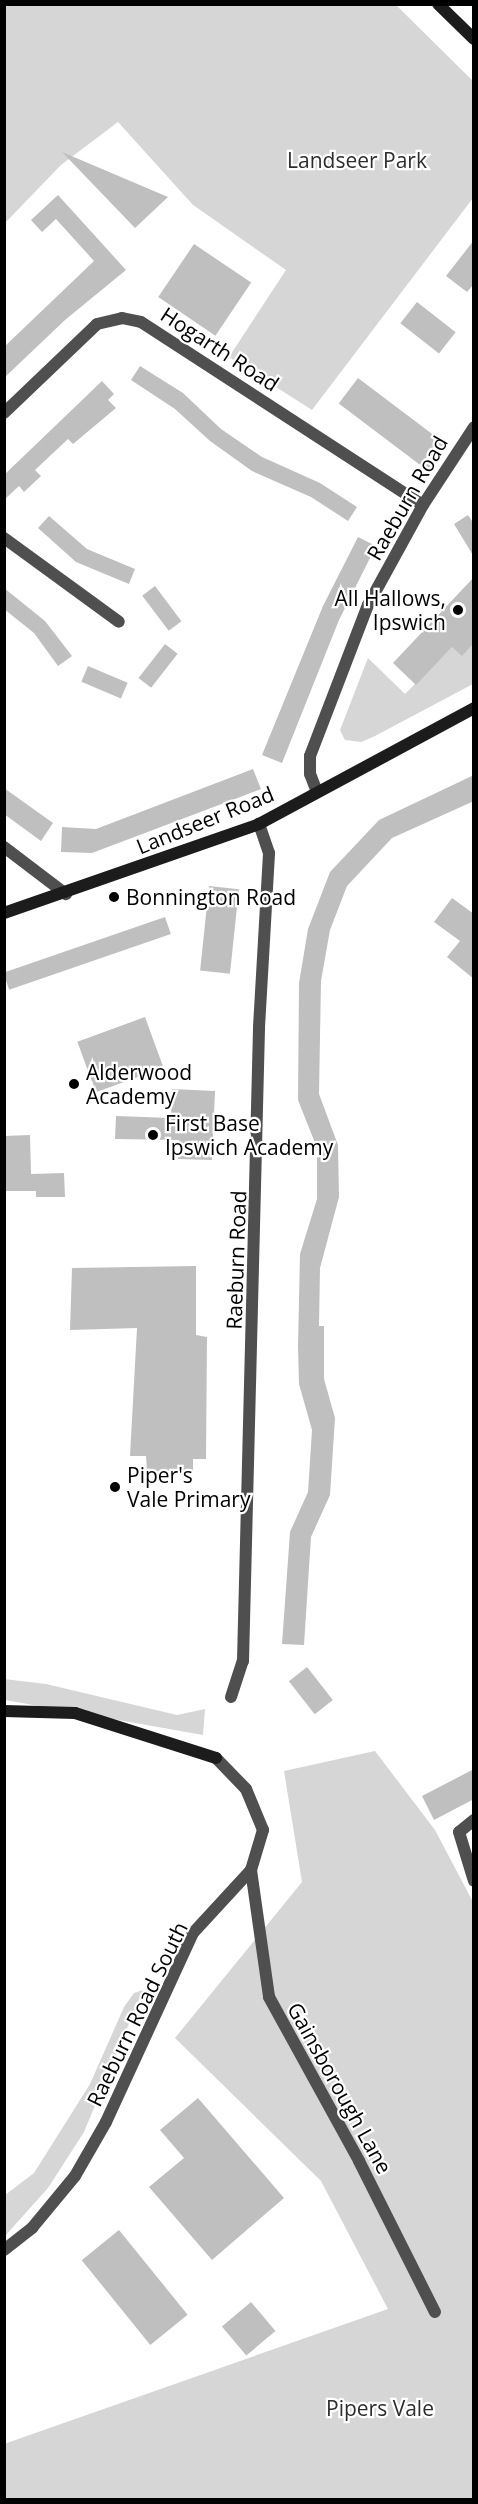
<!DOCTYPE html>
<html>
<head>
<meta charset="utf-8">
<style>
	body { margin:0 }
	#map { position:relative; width:478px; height:2504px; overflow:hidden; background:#fff; font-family:"Open Sans",sans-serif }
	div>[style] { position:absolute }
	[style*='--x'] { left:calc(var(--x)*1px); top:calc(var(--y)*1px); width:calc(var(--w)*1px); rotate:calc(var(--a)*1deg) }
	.green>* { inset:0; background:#d6d6d6 }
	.building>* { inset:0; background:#bfbfbf; transform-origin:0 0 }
	.street>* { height:12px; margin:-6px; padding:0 6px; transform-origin:6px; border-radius:6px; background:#4f4f4f }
	.secondary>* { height:12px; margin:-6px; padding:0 6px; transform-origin:6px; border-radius:6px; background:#1c1c1c }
	.dots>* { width:16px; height:16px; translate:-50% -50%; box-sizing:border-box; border:3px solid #fff; border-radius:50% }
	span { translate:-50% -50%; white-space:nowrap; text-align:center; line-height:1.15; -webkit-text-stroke:4.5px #fff; paint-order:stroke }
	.park-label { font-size:21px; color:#2d2d2d }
	.street-label { font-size:21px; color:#000 }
	.poi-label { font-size:21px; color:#000 }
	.right { translate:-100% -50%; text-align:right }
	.left { translate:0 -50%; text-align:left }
	.frame { position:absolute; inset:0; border:6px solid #000; pointer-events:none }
</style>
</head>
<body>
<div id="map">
	<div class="green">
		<div style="clip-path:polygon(5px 5px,396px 5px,473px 81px,473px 198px,312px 410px,229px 357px,286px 270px,193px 205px,118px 122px,61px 165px,5px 223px)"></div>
		<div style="clip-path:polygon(473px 643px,473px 684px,375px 736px,361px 742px,345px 740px,340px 730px,368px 658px,405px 694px,452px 647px)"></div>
		<div style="clip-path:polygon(4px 1679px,46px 1684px,177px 1715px,205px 1709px,203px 1735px,5px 1700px)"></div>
		<div style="clip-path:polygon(375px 1751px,435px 1830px,473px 1902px,473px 2499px,5px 2499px,4px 2444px,388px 2309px,321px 2181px,175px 2038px,302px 1882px,284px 1771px)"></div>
		<div style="clip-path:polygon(143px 1990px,84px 2132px,48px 2188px,5px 2236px,5px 2195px,34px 2173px,90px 2084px,124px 2007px,134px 1993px)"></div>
	</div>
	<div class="building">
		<div style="clip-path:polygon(62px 152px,168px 197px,135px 228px)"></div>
		<div style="clip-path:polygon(58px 195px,126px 270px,65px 320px,4px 378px,4px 347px,94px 261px,56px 219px,42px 232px,31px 220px)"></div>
		<div style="clip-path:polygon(474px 240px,474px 284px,467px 292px,446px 276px)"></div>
		<div style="left:194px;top:244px;width:69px;height:64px;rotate:34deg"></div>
		<div style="left:417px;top:302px;width:49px;height:27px;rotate:38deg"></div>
		<div style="clip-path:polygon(140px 366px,183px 393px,221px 429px,262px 457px,320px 483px,357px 507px,348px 521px,311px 497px,252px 471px,210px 441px,175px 409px,131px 380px)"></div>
		<div style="left:358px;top:378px;width:112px;height:32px;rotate:37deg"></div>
		<div style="clip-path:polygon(102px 381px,114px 394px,108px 400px,116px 408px,73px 444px,68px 439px,35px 470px,41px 476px,24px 492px,19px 486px,4px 500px,4px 475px)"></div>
		<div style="clip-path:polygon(468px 515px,474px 524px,474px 557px,454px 524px)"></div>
		<div style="clip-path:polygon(49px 516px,87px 549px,135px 569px,129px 584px,76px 562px,38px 528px)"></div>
		<div style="clip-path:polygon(358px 537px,376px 546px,339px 620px,282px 763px,262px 755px,323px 606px)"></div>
		<div style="clip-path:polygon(474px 577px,474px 643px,462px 656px,452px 647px,416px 685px,393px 663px)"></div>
		<div style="left:155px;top:586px;width:44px;height:16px;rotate:53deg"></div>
		<div style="clip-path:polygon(4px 588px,45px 621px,72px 656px,58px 666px,34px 633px,4px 609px)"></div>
		<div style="left:165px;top:644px;width:16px;height:43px;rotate:38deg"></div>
		<div style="left:88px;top:666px;width:43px;height:17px;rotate:23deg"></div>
		<div style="clip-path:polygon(253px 769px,261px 789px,92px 853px,61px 852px,62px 827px,96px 829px)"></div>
		<div style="clip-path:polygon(474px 775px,474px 801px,392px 838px,347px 886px,330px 930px,321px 981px,319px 1094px,338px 1145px,339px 1197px,320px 1268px,319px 1326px,324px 1326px,324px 1379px,335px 1418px,330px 1495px,311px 1537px,304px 1645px,282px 1644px,290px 1532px,308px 1492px,312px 1430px,299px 1384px,298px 1346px,300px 1254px,317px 1199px,317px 1148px,298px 1100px,299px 983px,308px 929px,330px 872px,379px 820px)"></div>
		<div style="clip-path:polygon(4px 788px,53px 823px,41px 841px,4px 814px)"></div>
		<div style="left:209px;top:886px;width:30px;height:85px;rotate:6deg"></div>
		<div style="clip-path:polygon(452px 898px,474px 914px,474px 979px,447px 957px,460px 941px,434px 922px)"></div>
		<div style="left:165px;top:917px;width:18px;height:171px;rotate:71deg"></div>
		<div style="left:145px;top:1017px;width:54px;height:72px;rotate:70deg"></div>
		<div style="clip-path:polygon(172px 1089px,215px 1091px,212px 1160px,178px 1159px,179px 1140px,115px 1139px,116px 1116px,171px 1118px)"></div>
		<div style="clip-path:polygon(30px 1135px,31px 1174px,64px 1173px,65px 1197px,36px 1197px,36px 1191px,6px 1191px,4px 1136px)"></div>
		<div style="clip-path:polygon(196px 1266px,196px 1335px,207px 1337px,206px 1459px,193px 1459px,193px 1472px,147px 1471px,146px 1456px,130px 1456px,137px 1328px,70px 1330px,72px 1268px)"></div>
		<div style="left:307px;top:1667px;width:42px;height:23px;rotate:52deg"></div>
		<div style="clip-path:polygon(474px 1769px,474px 1799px,434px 1820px,422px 1796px)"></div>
		<div style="clip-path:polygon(198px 2098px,284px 2198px,212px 2260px,149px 2187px,184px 2158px,160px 2130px)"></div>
		<div style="left:119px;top:2230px;width:109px;height:48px;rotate:51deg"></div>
		<div style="left:251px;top:2302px;width:38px;height:38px;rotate:50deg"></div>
	</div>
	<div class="street">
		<div style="--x:4;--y:413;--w:129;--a:-43.7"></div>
		<div style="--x:97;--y:324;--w:26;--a:-13"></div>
		<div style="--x:122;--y:318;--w:19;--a:12"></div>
		<div style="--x:141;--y:322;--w:336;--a:33"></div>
		<div style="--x:4;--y:538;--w:142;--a:36.1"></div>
		<div style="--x:317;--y:792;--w:19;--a:-111"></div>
		<div style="--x:310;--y:774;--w:18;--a:-90"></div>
		<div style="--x:310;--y:756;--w:162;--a:-69"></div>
		<div style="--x:368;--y:605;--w:114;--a:-61.2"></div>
		<div style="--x:423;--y:505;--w:93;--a:-56.8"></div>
		<div style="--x:4;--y:847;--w:78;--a:37.2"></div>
		<div style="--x:231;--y:1697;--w:38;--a:-72"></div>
		<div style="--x:243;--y:1661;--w:634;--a:-88.55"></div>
		<div style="--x:259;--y:1027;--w:174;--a:-86.7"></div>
		<div style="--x:269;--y:853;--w:31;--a:-109"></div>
		<div style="--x:474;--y:1820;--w:19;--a:141"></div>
		<div style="--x:459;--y:1832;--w:51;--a:73"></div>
		<div style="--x:251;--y:1870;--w:128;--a:81.9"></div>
		<div style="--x:269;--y:1997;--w:187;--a:61.2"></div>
		<div style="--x:359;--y:2161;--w:169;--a:63.3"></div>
		<div style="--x:4;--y:2250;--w:36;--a:-38"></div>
		<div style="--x:32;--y:2228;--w:67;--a:-50.4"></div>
		<div style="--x:75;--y:2176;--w:62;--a:-60.1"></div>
		<div style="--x:106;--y:2122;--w:208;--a:-65.3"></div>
		<div style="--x:193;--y:1933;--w:86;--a:-47.4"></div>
		<div style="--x:251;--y:1870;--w:42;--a:-73.3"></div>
		<div style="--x:263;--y:1830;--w:44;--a:-112.5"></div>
		<div style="--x:246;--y:1789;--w:43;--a:-134.1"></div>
	</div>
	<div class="secondary">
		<div style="--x:438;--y:4;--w:50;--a:44.2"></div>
		<div style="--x:4;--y:913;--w:270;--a:-19.2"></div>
		<div style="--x:259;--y:824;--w:244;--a:-28.3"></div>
		<div style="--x:4;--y:1711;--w:71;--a:1.6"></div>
		<div style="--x:75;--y:1713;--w:148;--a:17.7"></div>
	</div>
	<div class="dots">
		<div style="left:458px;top:610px;background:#000"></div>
		<div style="left:114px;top:897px;background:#000"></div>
		<div style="left:74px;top:1084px;background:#000"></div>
		<div style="left:153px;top:1135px;background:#000"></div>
		<div style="left:115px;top:1487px;background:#000"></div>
	</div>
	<div class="park-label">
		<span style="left:357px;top:160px">Landseer Park</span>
		<span style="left:380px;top:2408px">Pipers Vale</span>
	</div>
	<div class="street-label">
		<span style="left:220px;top:349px;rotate:33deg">Hogarth Road</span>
		<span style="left:407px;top:498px;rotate:-60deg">Raeburn Road</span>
		<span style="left:205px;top:820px;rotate:-22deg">Landseer Road</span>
		<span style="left:236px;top:1260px;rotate:-88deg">Raeburn Road</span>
		<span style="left:137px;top:2014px;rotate:-64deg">Raeburn Road South</span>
		<span style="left:340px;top:2088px;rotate:61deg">Gainsborough Lane</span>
	</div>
	<div class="poi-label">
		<span class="right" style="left:446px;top:610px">All Hallows,<br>Ipswich</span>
		<span class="left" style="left:126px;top:897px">Bonnington Road</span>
		<span class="left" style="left:86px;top:1084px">Alderwood<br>Academy</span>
		<span class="left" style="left:165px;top:1135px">First Base<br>Ipswich Academy</span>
		<span class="left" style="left:127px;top:1487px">Piper's<br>Vale Primary</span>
	</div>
	<div class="frame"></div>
</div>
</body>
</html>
